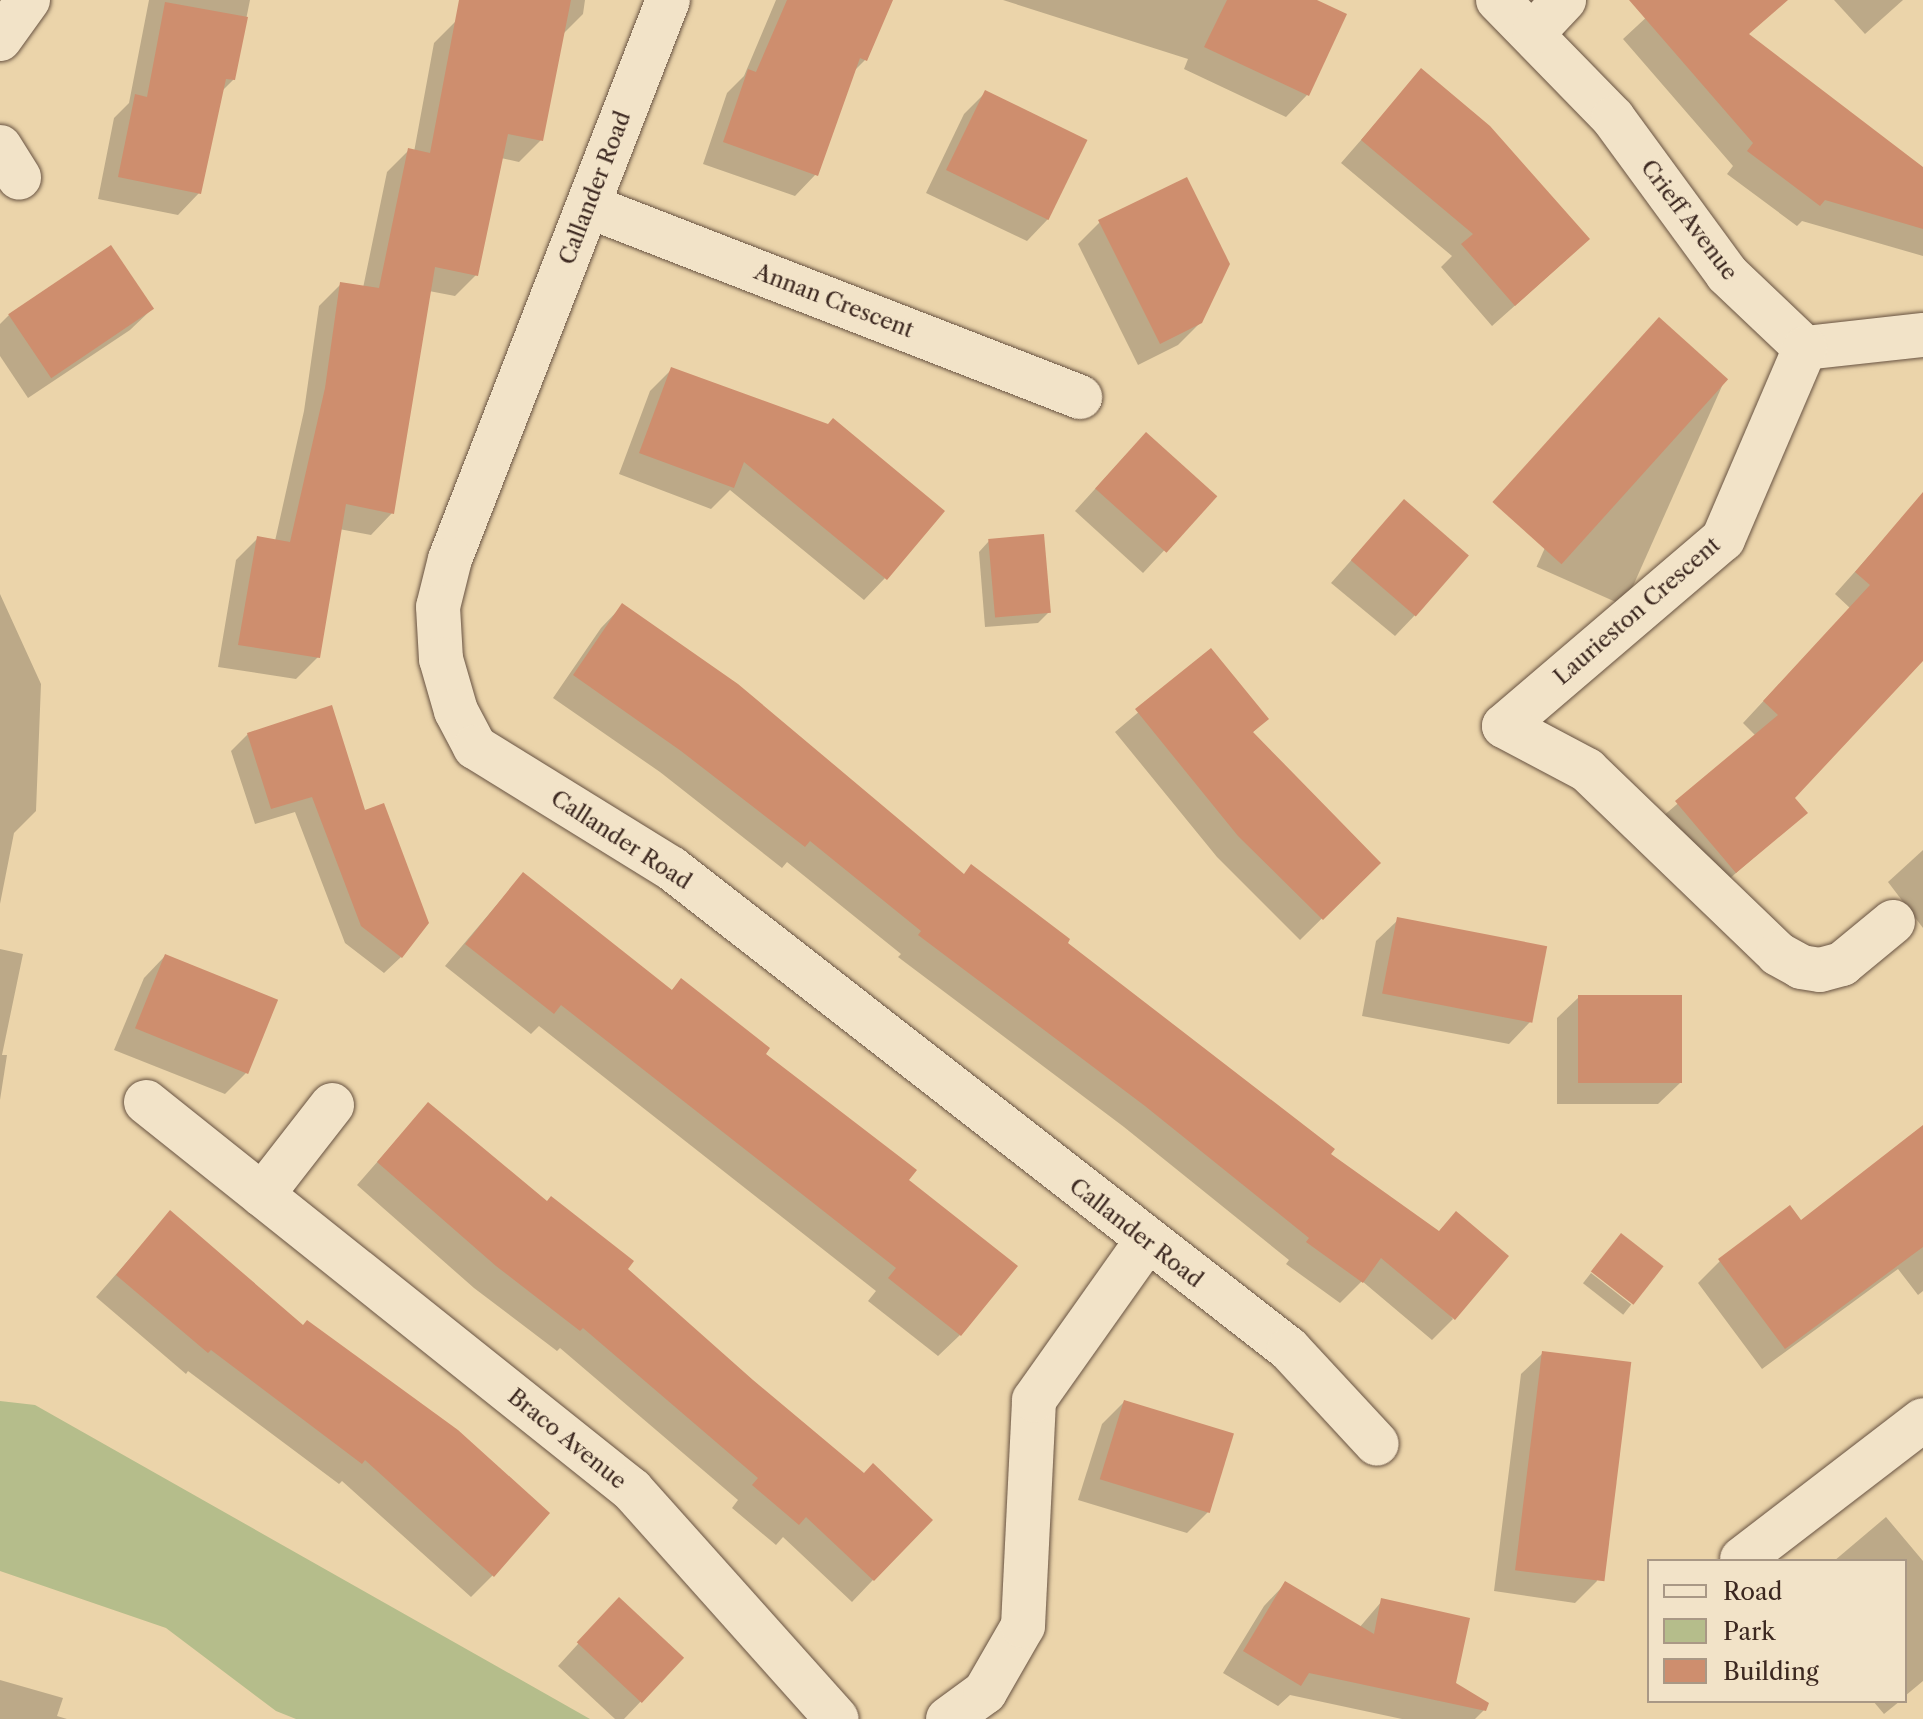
<!DOCTYPE html>
<html>
<head>
<meta charset="utf-8">
<style>
	body { margin:0 }
	#map { position:relative; width:1923px; height:1719px; overflow:hidden; background:#ebd4aa; font-family:"Libre Caslon Text",serif }
	div>[style] { position:absolute }
	[style*='--x'] { left:calc(var(--x)*1px); top:calc(var(--y)*1px); width:calc(var(--w)*1px); rotate:calc(var(--a)*1deg) }
	.green>* { inset:0; background:#b5bd8b }
	.shadow>* { inset:0; background:#0003; transform-origin:0 0 }
	.building>* { inset:0; background:#ce8e6e; transform-origin:0 0 }
	.roads { filter:drop-shadow(0 0 2px #685342) drop-shadow(0 0 2px #685342) }
	.minor>* { height:44px; margin:-22px; padding:0 22px; transform-origin:22px; border-radius:22px; background:#f2e3c8 }
	span { translate:-50% -50%; white-space:nowrap; text-align:center; line-height:1.15; -webkit-text-stroke:6px #f2e3c8; paint-order:stroke }
	.street-label { font-size:22px; color:#3c2820 }
	.legend { position:absolute; left:1647px; top:1559px; width:260px; height:144px; box-sizing:border-box; background:#f2e3c8; border:2px solid #a99885; margin:0; padding:10px 14px; list-style:none; font-size:24px; color:#3c2820 }
	.legend li { display:flex; align-items:center; gap:16px; height:40px }
	.legend b { width:40px; border:2px solid #a99885 }
</style>
</head>
<body>
<div id="map">
	<div class="green">
		<div style="clip-path:polygon(0 1401px,35px 1405px,590px 1719px,296px 1719px,276px 1711px,166px 1628px,0 1571px)"></div>
	</div>
	<div class="shadow">
		<div style="clip-path:polygon(149px 0,250px 0,234px 79px,221px 92px,199px 193px,178px 215px,98px 199px,114px 118px,129px 103px)"></div>
		<div style="clip-path:polygon(466px 0,585px 0,583px 14px,562px 35px,541px 140px,519px 162px,501px 158px,476px 275px,455px 296px,429px 291px,392px 513px,371px 535px,339px 529px,318px 657px,296px 679px,218px 667px,236px 560px,258px 538px,275px 541px,304px 411px,319px 306px,341px 284px,363px 288px,387px 172px,409px 150px,414px 152px,434px 43px,456px 21px)"></div>
		<div style="clip-path:polygon(776px 0,891px 0,866px 59px,853px 72px,816px 174px,795px 196px,703px 164px,727px 93px,744px 76px)"></div>
		<div style="clip-path:polygon(1003px 0,1312px 0,1345px 15px,1307px 95px,1286px 117px,1184px 69px,1188px 59px)"></div>
		<div style="clip-path:polygon(1665px 0,1749px 0,1747px 35px,1923px 170px,1923px 256px,1802px 221px,1797px 226px,1727px 174px,1733px 166px,1623px 39px)"></div>
		<div style="clip-path:polygon(1834px 0,1903px 0,1865px 34px)"></div>
		<div style="clip-path:polygon(1421px 71px,1566px 260px,1492px 326px,1441px 267px,1452px 256px,1341px 163px)"></div>
		<div style="clip-path:polygon(985px 93px,1048px 219px,1027px 241px,926px 193px,964px 114px)"></div>
		<div style="clip-path:polygon(1100px 222px,1201px 322px,1178px 345px,1138px 365px,1078px 244px)"></div>
		<div style="clip-path:polygon(152px 309px,130px 330px,28px 398px,0 356px,0 324px,9px 315px)"></div>
		<div style="left:1637px;top:341px;width:96px;height:247px;rotate:24deg"></div>
		<div style="clip-path:polygon(671px 370px,885px 578px,864px 600px,730px 490px,711px 509px,619px 474px,650px 391px)"></div>
		<div style="clip-path:polygon(1125px 456px,1214px 497px,1143px 573px,1075px 511px)"></div>
		<div style="clip-path:polygon(1404px 501px,1416px 614px,1395px 636px,1331px 583px)"></div>
		<div style="clip-path:polygon(1911px 509px,1923px 519px,1923px 629px,1793px 798px,1805px 813px,1713px 893px,1654px 824px,1756px 736px,1743px 723px,1850px 608px,1835px 594px)"></div>
		<div style="clip-path:polygon(989px 541px,1049px 612px,1038px 623px,985px 627px,979px 552px)"></div>
		<div style="clip-path:polygon(0 594px,41px 684px,36px 811px,14px 833px,0 904px)"></div>
		<div style="clip-path:polygon(622px 606px,963px 875px,1065px 943px,1328px 1154px,1453px 1319px,1432px 1340px,1362px 1281px,1340px 1303px,1286px 1264px,1289px 1260px,1124px 1127px,898px 957px,901px 954px,787px 862px,782px 868px,660px 772px,553px 698px,601px 628px)"></div>
		<div style="clip-path:polygon(1211px 651px,1266px 719px,1251px 734px,1378px 863px,1300px 940px,1217px 857px,1115px 732px)"></div>
		<div style="clip-path:polygon(331px 708px,401px 957px,384px 973px,345px 943px,295px 812px,255px 824px,231px 751px,248px 734px)"></div>
		<div style="clip-path:polygon(1923px 850px,1923px 928px,1888px 882px)"></div>
		<div style="clip-path:polygon(523px 874px,670px 992px,682px 980px,907px 1180px,960px 1335px,938px 1356px,868px 1301px,876px 1291px,539px 1026px,531px 1034px,445px 966px)"></div>
		<div style="clip-path:polygon(1398px 920px,1530px 1022px,1509px 1044px,1362px 1016px,1376px 941px)"></div>
		<div style="clip-path:polygon(0 949px,23px 954px,2px 1055px,7px 1055px,0 1100px)"></div>
		<div style="clip-path:polygon(165px 956px,246px 1073px,225px 1094px,114px 1050px,144px 978px)"></div>
		<div style="clip-path:polygon(1579px 997px,1680px 1083px,1658px 1104px,1557px 1104px,1557px 1018px)"></div>
		<div style="clip-path:polygon(428px 1104px,863px 1475px,930px 1520px,852px 1602px,783px 1537px,776px 1545px,732px 1508px,738px 1500px,560px 1348px,557px 1351px,474px 1288px,357px 1185px)"></div>
		<div style="clip-path:polygon(1923px 1128px,1923px 1291px,1918px 1295px,1898px 1269px,1762px 1369px,1698px 1283px,1720px 1261px,1801px 1223px)"></div>
		<div style="clip-path:polygon(170px 1213px,493px 1575px,471px 1597px,342px 1481px,339px 1484px,188px 1371px,186px 1374px,96px 1297px)"></div>
		<div style="left:1591px;top:1273px;width:51px;height:13px;rotate:38deg"></div>
		<div style="clip-path:polygon(1543px 1353px,1597px 1581px,1575px 1603px,1494px 1591px,1521px 1374px)"></div>
		<div style="clip-path:polygon(1124px 1402px,1209px 1511px,1187px 1533px,1078px 1500px,1102px 1424px)"></div>
		<div style="clip-path:polygon(1886px 1517px,1923px 1561px,1923px 1681px,1905px 1696px,1905px 1561px,1834px 1561px)"></div>
		<div style="clip-path:polygon(1285px 1584px,1359px 1628px,1382px 1601px,1454px 1684px,1484px 1710px,1475px 1719px,1402px 1719px,1290px 1695px,1278px 1706px,1223px 1673px,1264px 1606px)"></div>
		<div style="clip-path:polygon(598px 1622px,682px 1658px,624px 1719px,615px 1719px,558px 1666px)"></div>
		<div style="clip-path:polygon(0 1680px,63px 1698px,57px 1716px,67px 1719px,0 1719px)"></div>
		<div style="clip-path:polygon(1873px 1701px,1900px 1701px,1884px 1714px)"></div>
	</div>
	<div class="building">
		<div style="clip-path:polygon(459px 0,571px 0,543px 141px,508px 134px,478px 276px,435px 267px,394px 514px,346px 504px,320px 658px,238px 645px,257px 536px,290px 542px,325px 388px,340px 282px,379px 288px,408px 148px,430px 153px)"></div>
		<div style="clip-path:polygon(787px 0,893px 0,867px 61px,860px 58px,818px 176px,723px 142px,748px 69px,756px 72px)"></div>
		<div style="clip-path:polygon(1227px 0,1317px 0,1347px 14px,1309px 96px,1204px 47px)"></div>
		<div style="clip-path:polygon(1629px 0,1788px 0,1749px 34px,1923px 167px,1923px 229px,1825px 200px,1820px 206px,1747px 151px,1753px 143px)"></div>
		<div style="clip-path:polygon(165px 2px,248px 17px,235px 80px,226px 79px,201px 194px,118px 177px,135px 94px,147px 97px)"></div>
		<div style="clip-path:polygon(1421px 68px,1490px 126px,1590px 239px,1515px 306px,1461px 244px,1473px 234px,1361px 140px)"></div>
		<div style="left:985px;top:90px;width:114px;height:89px;rotate:26deg"></div>
		<div style="clip-path:polygon(1187px 177px,1230px 264px,1202px 323px,1160px 344px,1098px 220px)"></div>
		<div style="left:111px;top:245px;width:77px;height:124px;rotate:56deg"></div>
		<div style="left:1659px;top:317px;width:93px;height:249px;rotate:42deg"></div>
		<div style="clip-path:polygon(671px 367px,828px 424px,833px 418px,945px 511px,887px 580px,744px 462px,734px 488px,639px 453px)"></div>
		<div style="left:1146px;top:432px;width:96px;height:76px;rotate:42deg"></div>
		<div style="clip-path:polygon(1923px 492px,1923px 661px,1795px 798px,1808px 813px,1736px 873px,1675px 801px,1778px 715px,1763px 701px,1870px 585px,1855px 572px)"></div>
		<div style="left:1404px;top:499px;width:86px;height:81px;rotate:41deg"></div>
		<div style="left:1044px;top:534px;width:79px;height:56px;rotate:85deg"></div>
		<div style="clip-path:polygon(622px 603px,738px 684px,964px 874px,971px 864px,1070px 939px,1068px 943px,1335px 1149px,1331px 1154px,1439px 1231px,1456px 1211px,1509px 1256px,1455px 1320px,1381px 1258px,1363px 1283px,1306px 1242px,1309px 1238px,1145px 1106px,918px 935px,921px 931px,810px 841px,805px 847px,681px 751px,573px 675px)"></div>
		<div style="clip-path:polygon(1211px 648px,1269px 719px,1253px 732px,1381px 863px,1323px 920px,1238px 836px,1135px 709px)"></div>
		<div style="clip-path:polygon(332px 705px,365px 810px,384px 803px,429px 923px,402px 958px,361px 926px,312px 797px,271px 809px,247px 733px)"></div>
		<div style="clip-path:polygon(523px 872px,672px 990px,681px 978px,770px 1048px,766px 1054px,917px 1170px,909px 1180px,1018px 1266px,961px 1336px,888px 1278px,896px 1268px,561px 1005px,554px 1014px,465px 944px)"></div>
		<div style="left:1397px;top:917px;width:153px;height:78px;rotate:11deg"></div>
		<div style="left:165px;top:954px;width:122px;height:80px;rotate:22deg"></div>
		<div style="left:1578px;top:995px;width:104px;height:88px"></div>
		<div style="clip-path:polygon(428px 1102px,547px 1201px,551px 1196px,634px 1261px,628px 1269px,753px 1380px,864px 1473px,873px 1463px,933px 1520px,874px 1581px,806px 1517px,799px 1525px,752px 1485px,758px 1478px,583px 1328px,580px 1331px,496px 1266px,377px 1162px)"></div>
		<div style="clip-path:polygon(1923px 1125px,1923px 1247px,1785px 1349px,1718px 1259px,1790px 1205px,1801px 1220px)"></div>
		<div style="clip-path:polygon(170px 1210px,303px 1325px,307px 1320px,458px 1430px,550px 1513px,494px 1577px,365px 1460px,362px 1464px,211px 1350px,208px 1353px,116px 1275px)"></div>
		<div style="left:1621px;top:1233px;width:54px;height:49px;rotate:38deg"></div>
		<div style="left:1542px;top:1351px;width:90px;height:221px;rotate:7deg"></div>
		<div style="left:1124px;top:1400px;width:115px;height:83px;rotate:17deg"></div>
		<div style="clip-path:polygon(1285px 1581px,1374px 1634px,1381px 1598px,1470px 1618px,1456px 1683px,1489px 1703px,1486px 1711px,1309px 1673px,1301px 1686px,1243px 1651px)"></div>
		<div style="left:619px;top:1597px;width:89px;height:62px;rotate:43deg"></div>
	</div>
	<div class="roads">
		<div class="minor">
			<div style="--x:668;--y:0;--w:600;--a:111.3"></div>
			<div style="--x:450;--y:559;--w:49;--a:104"></div>
			<div style="--x:438;--y:607;--w:52;--a:86.7"></div>
			<div style="--x:441;--y:659;--w:54;--a:73.9"></div>
			<div style="--x:456;--y:711;--w:41;--a:62.2"></div>
			<div style="--x:475;--y:747;--w:230;--a:31.7"></div>
			<div style="--x:671;--y:868;--w:783;--a:37.89"></div>
			<div style="--x:1289;--y:1349;--w:129;--a:47.2"></div>
			<div style="--x:1498;--y:0;--w:165;--a:45.7"></div>
			<div style="--x:1613;--y:118;--w:193;--a:53.8"></div>
			<div style="--x:1727;--y:274;--w:108;--a:43.5"></div>
			<div style="--x:1805;--y:348;--w:119;--a:-6.3"></div>
			<div style="--x:1534;--y:32;--w:44;--a:-46.8"></div>
			<div style="--x:0;--y:39;--w:48;--a:-54.3"></div>
			<div style="--x:0;--y:147;--w:36;--a:58"></div>
			<div style="--x:588;--y:206;--w:528;--a:21.22"></div>
			<div style="--x:1805;--y:348;--w:208;--a:113.2"></div>
			<div style="--x:1723;--y:539;--w:288;--a:139.5"></div>
			<div style="--x:1504;--y:726;--w:94;--a:27.9"></div>
			<div style="--x:1587;--y:770;--w:265;--a:43.9"></div>
			<div style="--x:1778;--y:954;--w:26;--a:29"></div>
			<div style="--x:1801;--y:967;--w:19;--a:9"></div>
			<div style="--x:1820;--y:970;--w:23;--a:-15"></div>
			<div style="--x:1842;--y:964;--w:66;--a:-39.5"></div>
			<div style="--x:146;--y:1102;--w:622;--a:38.6"></div>
			<div style="--x:632;--y:1490;--w:307;--a:48.2"></div>
			<div style="--x:262;--y:1195;--w:114;--a:-52.1"></div>
			<div style="--x:1742;--y:1559;--w:228;--a:-37.5"></div>
			<div style="--x:948;--y:1719;--w:46;--a:-36.1"></div>
			<div style="--x:985;--y:1692;--w:76;--a:-60.1"></div>
			<div style="--x:1023;--y:1626;--w:226;--a:-87.2"></div>
			<div style="--x:1034;--y:1400;--w:194;--a:-54.7"></div>
		</div>
	</div>
	<div class="street-label">
		<span style="left:595px;top:188px;rotate:-69deg">Callander Road</span>
		<span style="left:1689px;top:220px;rotate:53deg">Crieff Avenue</span>
		<span style="left:834px;top:301px;rotate:21deg">Annan Crescent</span>
		<span style="left:1637px;top:611px;rotate:-41deg">Laurieston Crescent</span>
		<span style="left:621px;top:840px;rotate:33deg">Callander Road</span>
		<span style="left:1136px;top:1233px;rotate:38deg">Callander Road</span>
		<span style="left:567px;top:1439px;rotate:39deg">Braco Avenue</span>
	</div>
	<ul class="legend">
	<li><b style="height:10px;background:#f2e3c8"></b>Road</li>
	<li><b style="height:22px;background:#b5bd8b"></b>Park</li>
	<li><b style="height:22px;background:#ce8e6e"></b>Building</li>
	</ul>
</div>
</body>
</html>
